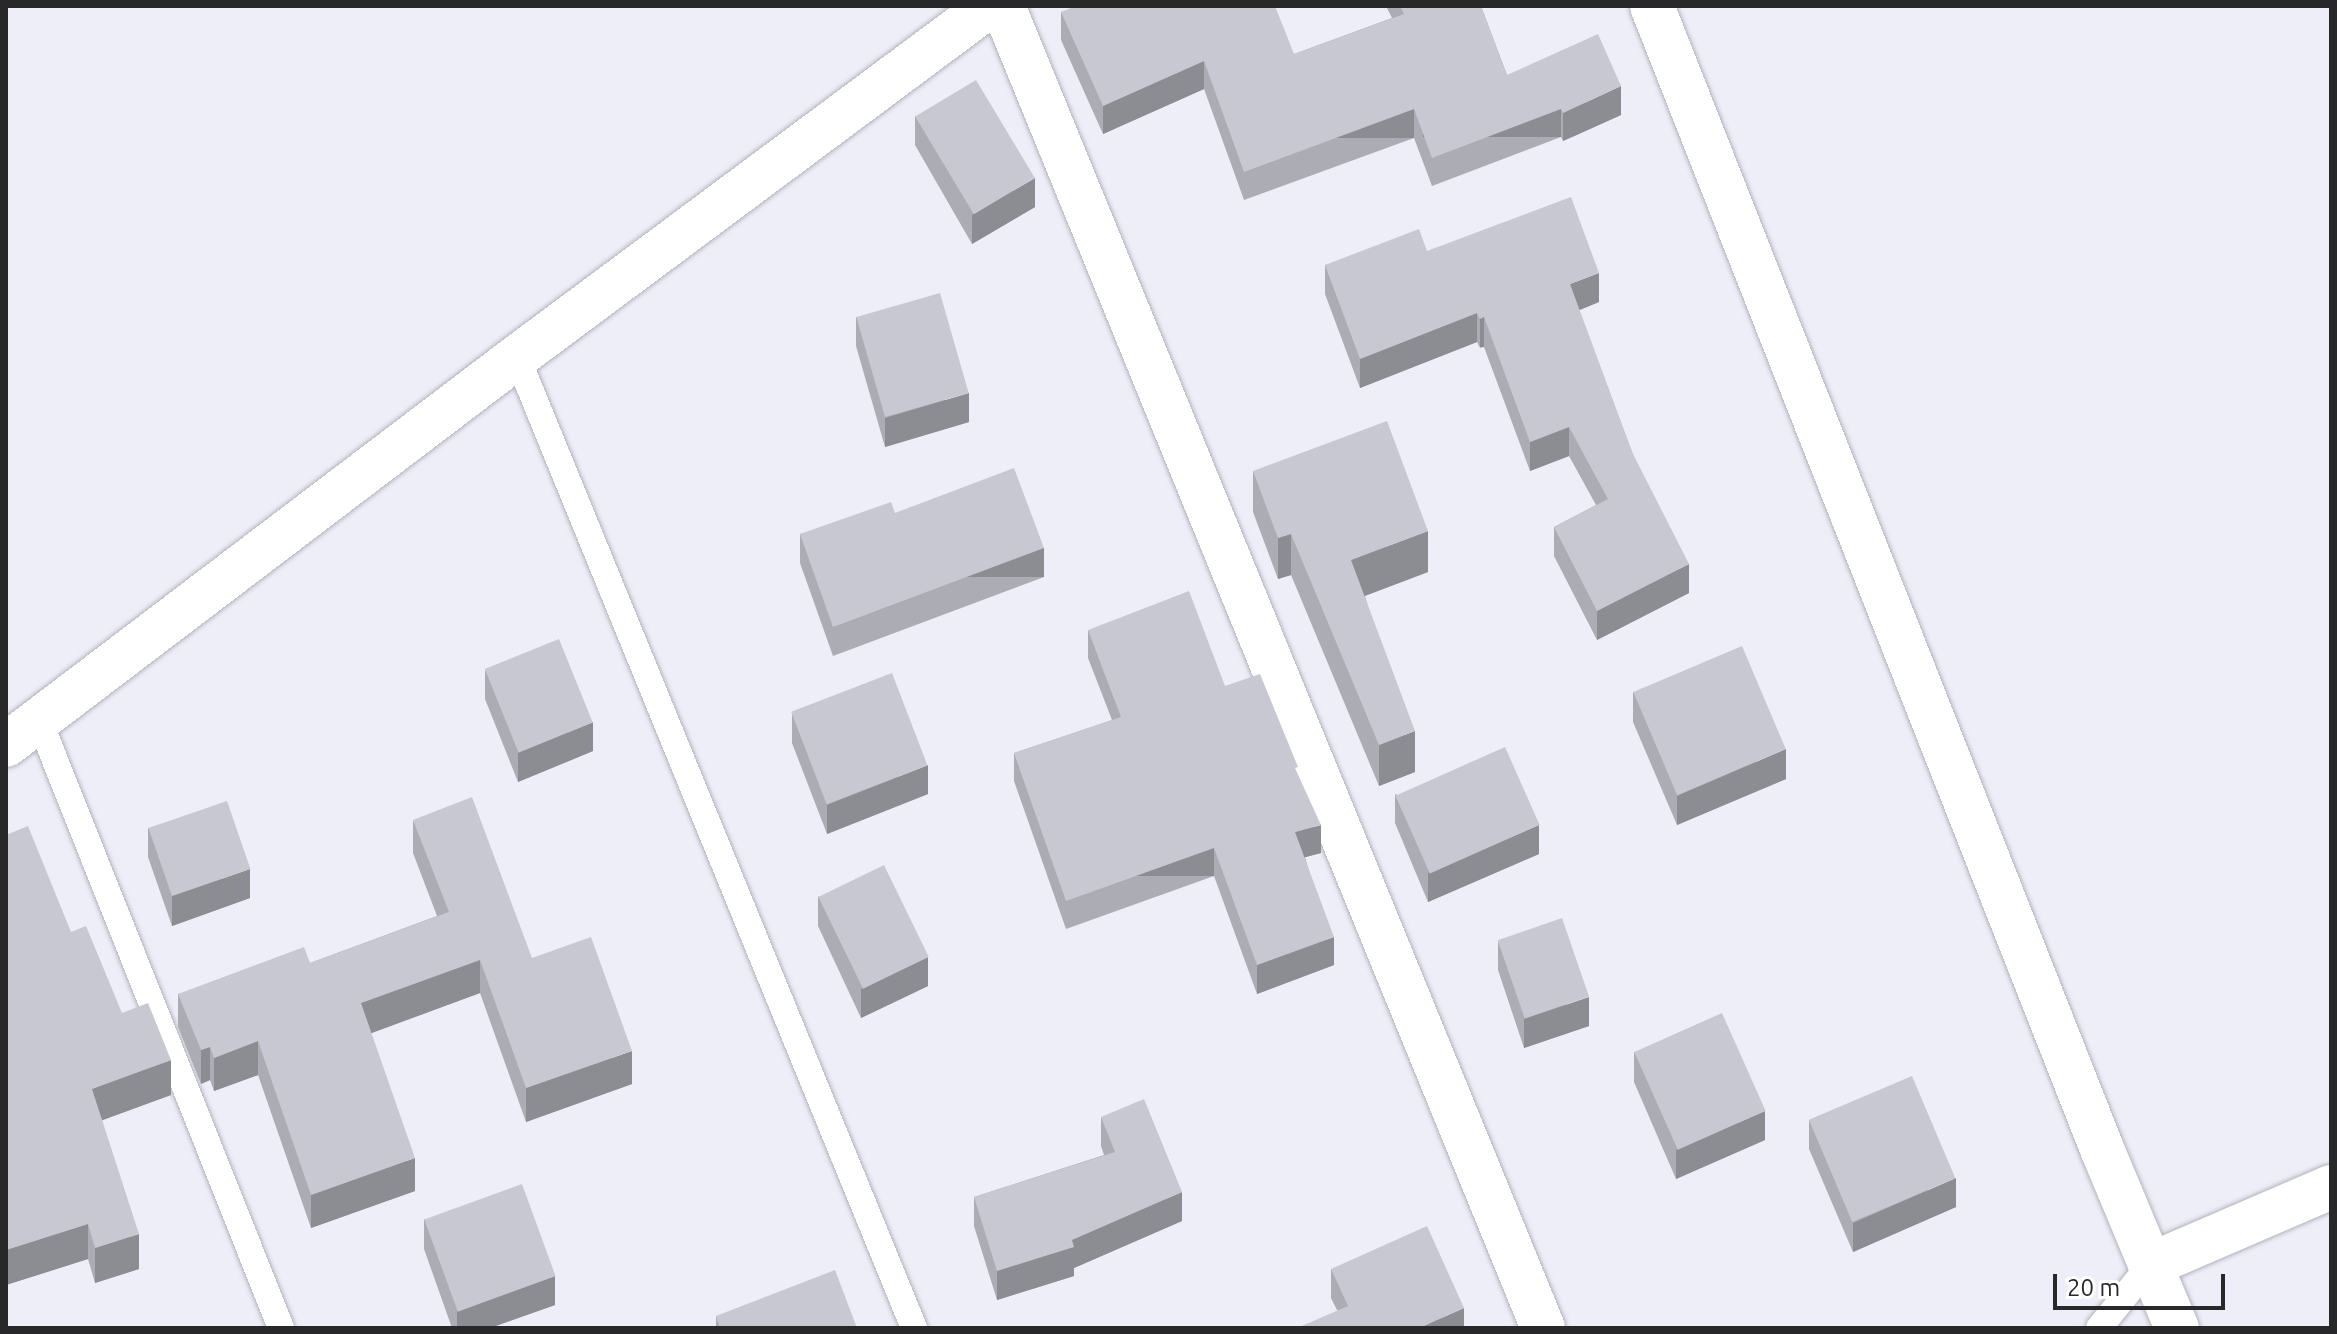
<!DOCTYPE html>
<html>
<head>
<meta charset="utf-8">
<style>
	body { margin:0 }
	#map { position:relative; width:2337px; height:1334px; overflow:hidden; background:#eeeef8; font-family:Ubuntu,sans-serif }
	div>[style] { position:absolute }
	[style*='--x'] { left:calc(var(--x)*1px); top:calc(var(--y)*1px); width:calc(var(--w)*1px); rotate:calc(var(--a)*1deg) }
	.roads { filter:drop-shadow(0 0 2px #b2b2bc) drop-shadow(0 0 2px #b2b2bc) }
	.lane>* { height:26px; margin:-13px; padding:0 13px; transform-origin:13px; border-radius:13px; background:#fff }
	.street>* { height:44px; margin:-22px; padding:0 22px; transform-origin:22px; border-radius:22px; background:#fff }
	.wall>* { inset:0; background:#acacb5 }
	.shaded-wall>* { inset:0; background:#8c8c93; transform-origin:0 0 }
	.building>* { inset:0; background:#c8c8d2; transform-origin:0 0 }
	span { translate:-50% -50%; white-space:nowrap; text-align:center; line-height:1.15; -webkit-text-stroke:6px #fff; paint-order:stroke }
	.frame { position:absolute; inset:0; border:8px solid #28282b; pointer-events:none }
	.scale { position:absolute; left:2053px; top:1274px; width:172px; height:36px; box-sizing:border-box; border:4px solid #28282b; border-top:0; padding-left:10px; font-size:24px; line-height:28px; white-space:nowrap; color:#28282b; -webkit-text-stroke:6px #fff; paint-order:stroke }
</style>
</head>
<body>
<div id="map">
	<div class="roads">
		<div class="lane">
			<div style="--x:517;--y:357;--w:1049;--a:67.76"></div>
			<div style="--x:39;--y:720;--w:654;--a:68.3"></div>
			<div style="--x:2099;--y:1328;--w:81;--a:-51"></div>
		</div>
		<div class="street">
			<div style="--x:1003;--y:6;--w:1428;--a:67.78"></div>
			<div style="--x:1652;--y:6;--w:1228;--a:68.51"></div>
			<div style="--x:2102;--y:1149;--w:194;--a:67.3"></div>
			<div style="--x:6;--y:745;--w:642;--a:-37.21"></div>
			<div style="--x:517;--y:357;--w:588;--a:-36.64"></div>
			<div style="--x:2150;--y:1265;--w:197;--a:-23.3"></div>
		</div>
	</div>
	<div class="wall">
		<div style="clip-path:polygon(1386px 6px,1481px 6px,1507px 75px,1621px 115px,1563px 141px,1561px 137px,1432px 186px,1414px 138px,1244px 200px,1204px 89px,1103px 134px,1061px 40px,1061px 12px,1294px 54px,1392px 18px)"></div>
		<div style="clip-path:polygon(915px 116px,1035px 207px,972px 244px,915px 145px)"></div>
		<div style="clip-path:polygon(1427px 251px,1599px 302px,1579px 310px,1632px 452px,1689px 593px,1597px 640px,1554px 556px,1554px 527px,1596px 505px,1569px 456px,1530px 471px,1484px 347px,1480px 348px,1477px 342px,1360px 388px,1325px 294px,1325px 265px)"></div>
		<div style="clip-path:polygon(856px 317px,969px 422px,885px 447px,856px 346px)"></div>
		<div style="clip-path:polygon(1253px 471px,1428px 572px,1365px 596px,1415px 772px,1379px 786px,1291px 575px,1278px 579px,1253px 512px)"></div>
		<div style="clip-path:polygon(895px 513px,1044px 577px,833px 656px,800px 563px,800px 534px)"></div>
		<div style="clip-path:polygon(1088px 630px,1225px 686px,1298px 776px,1321px 853px,1305px 857px,1334px 965px,1257px 994px,1214px 876px,1066px 929px,1014px 781px,1014px 753px,1112px 720px,1088px 658px)"></div>
		<div style="clip-path:polygon(485px 670px,593px 751px,518px 782px,485px 699px)"></div>
		<div style="clip-path:polygon(1633px 692px,1786px 779px,1677px 825px,1633px 722px)"></div>
		<div style="clip-path:polygon(792px 714px,928px 794px,827px 834px,792px 743px)"></div>
		<div style="clip-path:polygon(1395px 794px,1539px 854px,1428px 902px,1395px 823px)"></div>
		<div style="clip-path:polygon(413px 820px,532px 958px,632px 1084px,526px 1122px,480px 993px,371px 1033px,415px 1191px,311px 1228px,258px 1075px,214px 1091px,210px 1080px,201px 1084px,178px 1027px,178px 994px,310px 963px,437px 916px,413px 853px)"></div>
		<div style="clip-path:polygon(148px 828px,250px 898px,172px 926px,148px 857px)"></div>
		<div style="clip-path:polygon(6px 835px,71px 932px,171px 1095px,102px 1120px,139px 1269px,95px 1283px,88px 1259px,6px 1285px)"></div>
		<div style="clip-path:polygon(818px 896px,928px 986px,861px 1018px,818px 926px)"></div>
		<div style="clip-path:polygon(1498px 941px,1589px 1026px,1524px 1048px,1498px 970px)"></div>
		<div style="clip-path:polygon(1634px 1052px,1765px 1140px,1676px 1179px,1634px 1082px)"></div>
		<div style="clip-path:polygon(1101px 1117px,1182px 1221px,1074px 1268px,1074px 1276px,997px 1300px,974px 1226px,974px 1197px,1104px 1155px,1101px 1146px)"></div>
		<div style="clip-path:polygon(1809px 1120px,1956px 1207px,1853px 1252px,1809px 1149px)"></div>
		<div style="clip-path:polygon(424px 1219px,555px 1305px,490px 1328px,452px 1328px,424px 1249px)"></div>
		<div style="clip-path:polygon(1331px 1269px,1464px 1328px,1337px 1310px,1331px 1298px)"></div>
		<div style="clip-path:polygon(716px 1316px,857px 1328px,716px 1328px)"></div>
	</div>
	<div class="shaded-wall">
		<div style="clip-path:polygon(1204px 61px,1204px 89px,1103px 134px,1103px 106px)"></div>
		<div style="clip-path:polygon(1621px 86px,1621px 115px,1563px 141px,1563px 113px)"></div>
		<div style="left:1414px;top:109px;width:29px;height:181px;rotate:90deg"></div>
		<div style="left:1561px;top:109px;width:28px;height:138px;rotate:90deg"></div>
		<div style="clip-path:polygon(1035px 178px,1035px 207px,972px 244px,972px 215px)"></div>
		<div style="clip-path:polygon(1599px 273px,1599px 302px,1570px 314px,1570px 284px)"></div>
		<div style="clip-path:polygon(1477px 313px,1477px 342px,1360px 388px,1360px 359px)"></div>
		<div style="left:1484px;top:317px;width:30px;height:4px;rotate:90deg"></div>
		<div style="clip-path:polygon(969px 393px,969px 422px,885px 447px,885px 418px)"></div>
		<div style="clip-path:polygon(1569px 427px,1569px 456px,1530px 471px,1530px 442px)"></div>
		<div style="clip-path:polygon(1428px 531px,1428px 572px,1351px 601px,1351px 560px)"></div>
		<div style="clip-path:polygon(1291px 534px,1291px 575px,1278px 579px,1278px 538px)"></div>
		<div style="left:1044px;top:548px;width:29px;height:225px;rotate:90deg"></div>
		<div style="clip-path:polygon(1689px 564px,1689px 593px,1597px 640px,1597px 611px)"></div>
		<div style="clip-path:polygon(593px 722px,593px 751px,518px 782px,518px 753px)"></div>
		<div style="clip-path:polygon(1415px 731px,1415px 772px,1379px 786px,1379px 745px)"></div>
		<div style="clip-path:polygon(1786px 749px,1786px 779px,1677px 825px,1677px 796px)"></div>
		<div style="clip-path:polygon(928px 765px,928px 794px,827px 834px,827px 805px)"></div>
		<div style="clip-path:polygon(1321px 825px,1321px 853px,1295px 860px,1295px 832px)"></div>
		<div style="clip-path:polygon(1539px 825px,1539px 854px,1428px 902px,1428px 873px)"></div>
		<div style="left:1214px;top:848px;width:28px;height:157px;rotate:90deg"></div>
		<div style="clip-path:polygon(250px 869px,250px 898px,172px 926px,172px 896px)"></div>
		<div style="clip-path:polygon(1334px 937px,1334px 965px,1257px 994px,1257px 965px)"></div>
		<div style="clip-path:polygon(928px 957px,928px 986px,861px 1018px,861px 989px)"></div>
		<div style="clip-path:polygon(480px 960px,480px 993px,361px 1037px,361px 1003px)"></div>
		<div style="clip-path:polygon(1589px 997px,1589px 1026px,1524px 1048px,1524px 1019px)"></div>
		<div style="clip-path:polygon(258px 1041px,258px 1075px,214px 1091px,214px 1058px)"></div>
		<div style="clip-path:polygon(210px 1047px,210px 1080px,201px 1084px,201px 1050px)"></div>
		<div style="clip-path:polygon(632px 1051px,632px 1084px,526px 1122px,526px 1088px)"></div>
		<div style="clip-path:polygon(171px 1060px,171px 1095px,92px 1124px,92px 1089px)"></div>
		<div style="clip-path:polygon(1765px 1111px,1765px 1140px,1676px 1179px,1676px 1150px)"></div>
		<div style="clip-path:polygon(415px 1158px,415px 1191px,311px 1228px,311px 1195px)"></div>
		<div style="clip-path:polygon(1956px 1178px,1956px 1207px,1853px 1252px,1853px 1223px)"></div>
		<div style="clip-path:polygon(1182px 1192px,1182px 1221px,1074px 1268px,1074px 1276px,997px 1300px,997px 1271px)"></div>
		<div style="clip-path:polygon(88px 1224px,88px 1259px,6px 1285px,6px 1250px)"></div>
		<div style="clip-path:polygon(139px 1234px,139px 1269px,95px 1283px,95px 1248px)"></div>
		<div style="clip-path:polygon(555px 1276px,555px 1305px,490px 1328px,457px 1328px,457px 1311px)"></div>
		<div style="clip-path:polygon(1464px 1308px,1464px 1328px,1419px 1328px)"></div>
	</div>
	<div class="building">
		<div style="clip-path:polygon(1076px 6px,1275px 6px,1294px 54px,1404px 14px,1400px 6px,1481px 6px,1507px 75px,1598px 34px,1621px 86px,1563px 113px,1561px 109px,1432px 158px,1414px 109px,1244px 172px,1204px 61px,1103px 106px,1061px 12px)"></div>
		<div style="left:976px;top:80px;width:114px;height:71px;rotate:59deg"></div>
		<div style="clip-path:polygon(1571px 197px,1599px 273px,1570px 284px,1632px 452px,1689px 564px,1597px 611px,1554px 527px,1608px 499px,1569px 427px,1530px 442px,1484px 317px,1480px 319px,1477px 313px,1360px 359px,1325px 265px,1419px 229px,1427px 251px)"></div>
		<div style="left:940px;top:293px;width:104px;height:87px;rotate:74deg"></div>
		<div style="clip-path:polygon(1387px 421px,1428px 531px,1351px 560px,1415px 731px,1379px 745px,1291px 534px,1278px 538px,1253px 471px)"></div>
		<div style="clip-path:polygon(1014px 468px,1044px 548px,833px 627px,800px 534px,891px 502px,895px 513px)"></div>
		<div style="clip-path:polygon(1189px 591px,1225px 686px,1260px 674px,1298px 767px,1295px 768px,1321px 825px,1295px 832px,1334px 937px,1257px 965px,1214px 848px,1066px 901px,1014px 753px,1121px 717px,1088px 630px)"></div>
		<div style="left:559px;top:639px;width:90px;height:80px;rotate:68deg"></div>
		<div style="left:1742px;top:646px;width:112px;height:118px;rotate:67deg"></div>
		<div style="left:892px;top:673px;width:99px;height:108px;rotate:69deg"></div>
		<div style="left:1505px;top:747px;width:85px;height:120px;rotate:66deg"></div>
		<div style="clip-path:polygon(472px 797px,532px 958px,591px 937px,632px 1051px,526px 1088px,480px 960px,361px 1003px,415px 1158px,311px 1195px,258px 1041px,214px 1058px,210px 1047px,201px 1050px,178px 994px,304px 947px,310px 963px,449px 912px,413px 820px)"></div>
		<div style="left:227px;top:801px;width:72px;height:83px;rotate:71deg"></div>
		<div style="clip-path:polygon(28px 826px,71px 932px,86px 926px,122px 1013px,148px 1003px,171px 1060px,92px 1089px,139px 1234px,95px 1248px,88px 1224px,6px 1250px,6px 835px)"></div>
		<div style="left:884px;top:865px;width:102px;height:73px;rotate:64deg"></div>
		<div style="left:1562px;top:918px;width:83px;height:68px;rotate:71deg"></div>
		<div style="left:1722px;top:1013px;width:107px;height:96px;rotate:66deg"></div>
		<div style="left:1912px;top:1076px;width:111px;height:112px;rotate:67deg"></div>
		<div style="clip-path:polygon(1144px 1099px,1182px 1192px,1072px 1240px,1074px 1247px,997px 1271px,974px 1197px,1115px 1152px,1101px 1117px)"></div>
		<div style="left:522px;top:1184px;width:98px;height:104px;rotate:70deg"></div>
		<div style="clip-path:polygon(1427px 1226px,1464px 1308px,1419px 1328px,1297px 1328px,1348px 1306px,1331px 1269px)"></div>
		<div style="clip-path:polygon(835px 1270px,857px 1328px,720px 1328px,716px 1316px)"></div>
	</div>
	<div class="frame"></div>
	<div class="scale">20 m</div>
</div>
</body>
</html>
